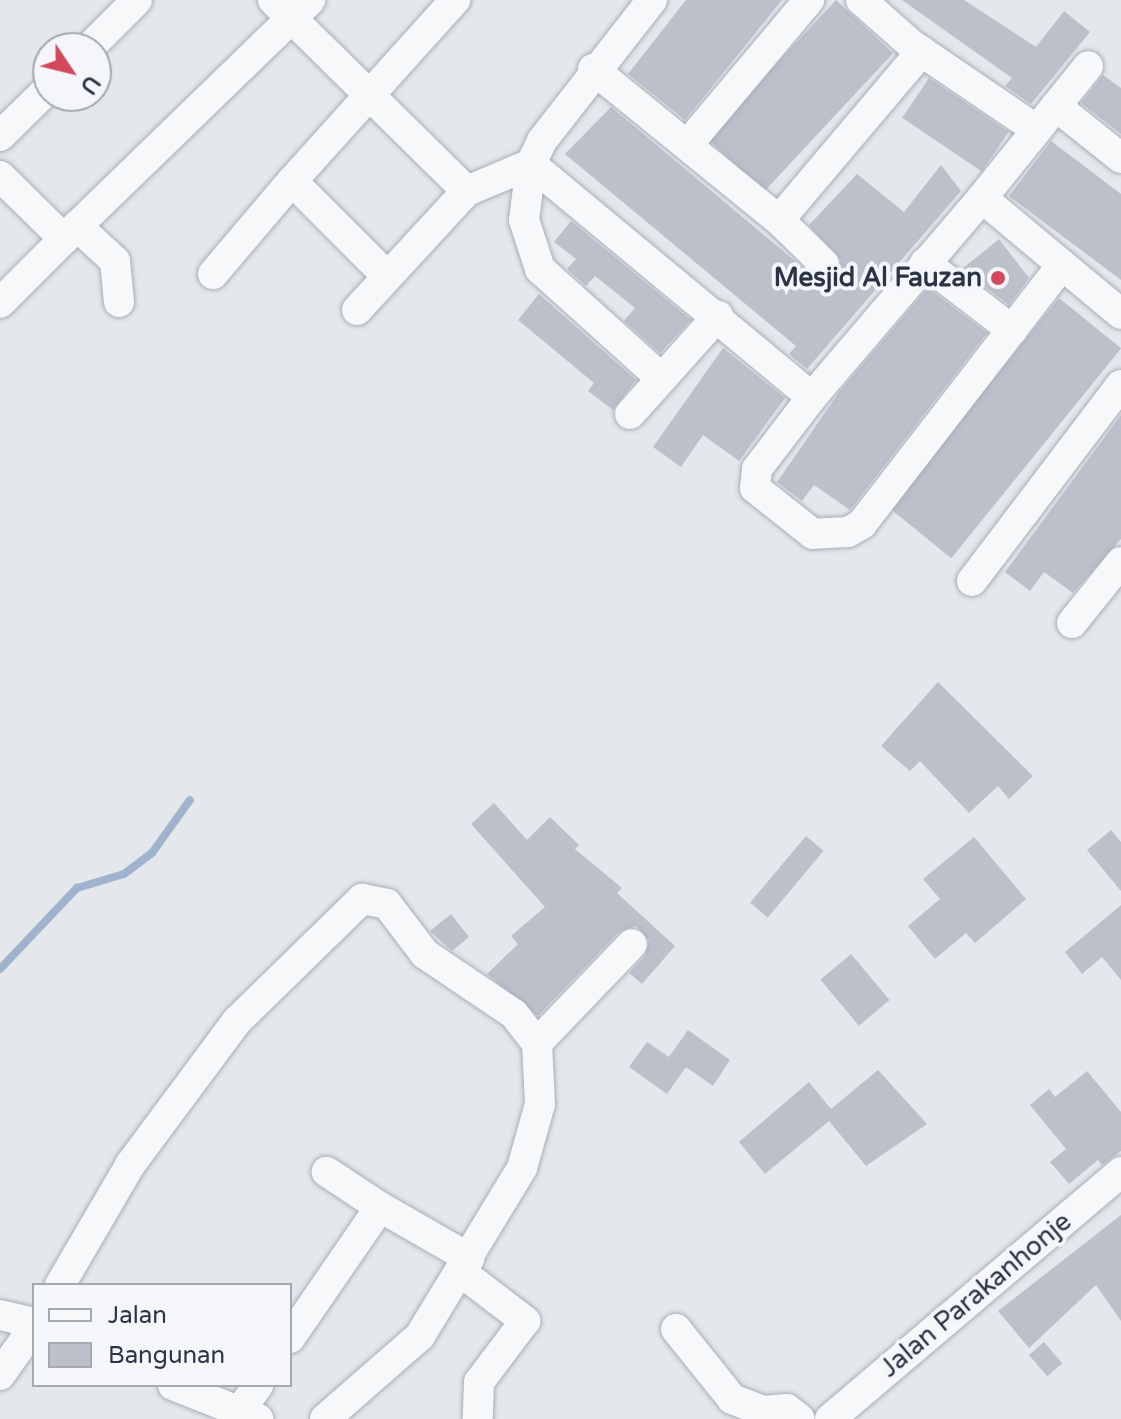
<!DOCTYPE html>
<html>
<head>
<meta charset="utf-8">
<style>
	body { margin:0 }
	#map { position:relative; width:1121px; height:1419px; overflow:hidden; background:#e4e7ec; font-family:"Varela Round",sans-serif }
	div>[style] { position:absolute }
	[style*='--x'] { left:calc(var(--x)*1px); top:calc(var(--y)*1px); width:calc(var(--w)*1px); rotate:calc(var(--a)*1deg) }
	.stream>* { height:8px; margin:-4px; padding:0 4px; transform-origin:4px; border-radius:4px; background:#9fb4cc }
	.building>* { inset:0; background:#bbc0ca; transform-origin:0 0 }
	.roads { filter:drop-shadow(0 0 2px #a9aeb7) drop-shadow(0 0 2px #a9aeb7) }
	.street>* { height:30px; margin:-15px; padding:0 15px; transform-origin:15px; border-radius:15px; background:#f7f8fa }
	.dots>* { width:22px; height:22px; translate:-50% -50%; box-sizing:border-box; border:4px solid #f4f6f9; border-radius:50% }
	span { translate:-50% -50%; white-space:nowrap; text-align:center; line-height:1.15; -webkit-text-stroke:8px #f4f6f9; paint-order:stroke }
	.poi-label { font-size:26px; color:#2b3445; font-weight:700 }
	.right { translate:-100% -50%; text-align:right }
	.street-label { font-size:26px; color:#2b3445 }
	.legend { position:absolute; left:32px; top:1283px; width:260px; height:104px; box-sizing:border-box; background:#f4f6f9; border:2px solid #a4a8b1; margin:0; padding:10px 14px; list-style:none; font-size:24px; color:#2b3445 }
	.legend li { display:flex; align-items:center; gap:16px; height:40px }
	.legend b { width:40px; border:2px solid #a4a8b1 }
	.north { position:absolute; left:32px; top:32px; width:80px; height:80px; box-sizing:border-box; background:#f4f6f9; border:2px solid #a4a8b1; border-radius:50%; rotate:125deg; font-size:22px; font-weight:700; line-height:32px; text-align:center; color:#2b3445 }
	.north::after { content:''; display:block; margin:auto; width:28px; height:36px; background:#d1495b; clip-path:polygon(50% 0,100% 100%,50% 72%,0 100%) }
</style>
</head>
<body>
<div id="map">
	<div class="stream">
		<div style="--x:0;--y:969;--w:112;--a:-46.5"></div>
		<div style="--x:77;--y:888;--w:49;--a:-16.6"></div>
		<div style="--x:124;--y:874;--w:35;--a:-37"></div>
		<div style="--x:152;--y:853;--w:65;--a:-54.4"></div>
	</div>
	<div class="building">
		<div style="clip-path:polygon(686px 0,782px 0,685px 120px,628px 74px)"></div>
		<div style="left:836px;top:0;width:78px;height:189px;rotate:43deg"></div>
		<div style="clip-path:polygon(902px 0,964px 0,1036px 47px,1064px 11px,1090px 32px,1031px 104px,1005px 86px,1012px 78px)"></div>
		<div style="clip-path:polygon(1103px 75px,1121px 88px,1121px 134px,1081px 103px)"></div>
		<div style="left:929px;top:78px;width:96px;height:48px;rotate:34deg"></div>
		<div style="clip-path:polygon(611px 107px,820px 282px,837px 276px,841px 260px,809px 225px,857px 174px,904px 212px,941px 165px,961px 191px,807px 369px,789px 354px,796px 346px,565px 154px)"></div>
		<div style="clip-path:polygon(1051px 141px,1121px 194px,1121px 280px,1009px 196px)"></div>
		<div style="clip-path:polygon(571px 221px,691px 320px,660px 353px,624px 321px,635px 308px,595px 276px,586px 286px,567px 269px,576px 259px,554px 242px)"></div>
		<div style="clip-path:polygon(999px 239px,1029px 278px,1009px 305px,962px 269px)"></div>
		<div style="clip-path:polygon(928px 288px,987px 333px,850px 510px,814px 485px,802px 501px,777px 482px,840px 391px)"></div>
		<div style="clip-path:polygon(539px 294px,636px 380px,613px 410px,588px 391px,594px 383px,518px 320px)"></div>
		<div style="left:1059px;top:298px;width:80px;height:270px;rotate:39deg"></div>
		<div style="clip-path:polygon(723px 348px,785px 398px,739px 461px,703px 435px,681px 467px,653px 447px)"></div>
		<div style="clip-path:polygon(1121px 415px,1121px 539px,1073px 593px,1044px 572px,1030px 591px,1005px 572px)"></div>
		<div style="clip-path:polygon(938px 682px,1033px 776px,1009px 799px,998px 786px,969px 813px,920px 761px,910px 771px,881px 746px)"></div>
		<div style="clip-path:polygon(494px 803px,527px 840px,550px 817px,579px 845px,575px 849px,622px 888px,617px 893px,675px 946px,642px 984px,629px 973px,645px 956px,649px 940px,636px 926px,619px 932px,538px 1016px,487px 974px,518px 944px,511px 936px,545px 907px,471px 824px)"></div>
		<div style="clip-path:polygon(1111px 830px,1121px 842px,1121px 891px,1087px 850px)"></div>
		<div style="left:806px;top:836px;width:23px;height:87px;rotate:40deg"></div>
		<div style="clip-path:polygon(974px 837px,1026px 899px,975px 943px,966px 933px,935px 959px,908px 926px,940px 899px,923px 879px)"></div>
		<div style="clip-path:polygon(1121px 905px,1121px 980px,1102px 957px,1082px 974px,1065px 952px)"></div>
		<div style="clip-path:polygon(451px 914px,469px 937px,452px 951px,430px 931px)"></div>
		<div style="left:851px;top:954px;width:60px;height:40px;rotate:50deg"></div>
		<div style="clip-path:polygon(688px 1030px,730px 1060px,713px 1086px,686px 1067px,667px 1094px,629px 1067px,647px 1042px,669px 1057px)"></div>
		<div style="clip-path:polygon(878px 1070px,927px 1124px,866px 1166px,829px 1121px,765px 1174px,739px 1142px,809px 1082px,831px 1109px)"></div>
		<div style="clip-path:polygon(1087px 1071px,1121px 1112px,1121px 1151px,1102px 1165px,1098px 1160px,1069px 1184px,1050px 1162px,1066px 1149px,1030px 1105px,1049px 1089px,1055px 1097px)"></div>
		<div style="clip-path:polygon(1121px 1215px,1121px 1321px,1096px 1285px,1029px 1348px,998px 1311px)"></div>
		<div style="left:1044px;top:1342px;width:28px;height:20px;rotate:49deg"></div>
	</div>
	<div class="roads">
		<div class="street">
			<div style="--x:273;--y:0;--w:272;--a:44.6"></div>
			<div style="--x:467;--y:191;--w:69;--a:-22.9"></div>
			<div style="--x:531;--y:164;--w:365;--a:39.7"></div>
			<div style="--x:652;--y:0;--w:179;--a:128"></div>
			<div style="--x:542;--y:141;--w:25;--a:116"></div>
			<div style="--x:531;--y:164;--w:56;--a:97.1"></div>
			<div style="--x:524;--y:220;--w:52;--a:71.9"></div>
			<div style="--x:540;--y:269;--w:164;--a:42"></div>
			<div style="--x:861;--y:0;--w:68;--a:41.4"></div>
			<div style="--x:912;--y:45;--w:151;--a:34.2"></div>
			<div style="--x:89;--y:48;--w:68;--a:-45"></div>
			<div style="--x:593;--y:69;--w:240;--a:39.1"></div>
			<div style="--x:779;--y:220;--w:221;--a:-49.8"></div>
			<div style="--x:1056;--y:106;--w:83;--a:38.7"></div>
			<div style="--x:0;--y:136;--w:67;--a:-44.4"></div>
			<div style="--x:689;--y:143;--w:187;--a:-50"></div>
			<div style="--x:0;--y:176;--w:90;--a:44.5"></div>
			<div style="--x:292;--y:181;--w:244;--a:-48"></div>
			<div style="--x:982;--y:198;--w:169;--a:-51.2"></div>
			<div style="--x:779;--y:220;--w:63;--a:44.4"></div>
			<div style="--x:925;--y:263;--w:110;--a:37.6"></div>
			<div style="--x:1062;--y:265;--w:327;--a:127.7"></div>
			<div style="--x:862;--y:524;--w:16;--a:150"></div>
			<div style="--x:848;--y:532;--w:35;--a:177"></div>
			<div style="--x:813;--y:534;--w:74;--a:-141.6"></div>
			<div style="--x:755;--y:488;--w:19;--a:-84"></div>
			<div style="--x:757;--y:469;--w:91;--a:-52.6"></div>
			<div style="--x:812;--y:397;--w:262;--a:-49.5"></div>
			<div style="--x:982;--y:198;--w:181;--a:39.8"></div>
			<div style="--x:213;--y:274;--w:122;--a:-49.7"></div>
			<div style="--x:292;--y:181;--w:133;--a:45"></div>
			<div style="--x:119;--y:302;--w:41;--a:-95.6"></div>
			<div style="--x:115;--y:261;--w:52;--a:-137.4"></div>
			<div style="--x:77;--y:226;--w:325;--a:-44.1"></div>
			<div style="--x:0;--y:303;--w:109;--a:-45"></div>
			<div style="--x:357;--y:310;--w:162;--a:-47.3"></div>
			<div style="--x:630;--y:414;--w:132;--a:-48.1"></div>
			<div style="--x:972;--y:581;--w:246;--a:-52.8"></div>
			<div style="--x:1072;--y:623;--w:78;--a:-51.2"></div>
			<div style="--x:537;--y:1043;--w:137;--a:-46.2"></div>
			<div style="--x:380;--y:1207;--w:103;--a:29.8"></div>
			<div style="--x:461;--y:1272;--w:81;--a:37.4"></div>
			<div style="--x:525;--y:1321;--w:76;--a:127"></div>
			<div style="--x:479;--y:1382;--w:37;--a:92"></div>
			<div style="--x:60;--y:1285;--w:139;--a:-59.7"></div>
			<div style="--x:130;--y:1165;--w:179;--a:-53.4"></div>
			<div style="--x:237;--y:1021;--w:175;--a:-44.3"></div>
			<div style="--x:362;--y:899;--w:25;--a:11"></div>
			<div style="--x:387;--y:904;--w:63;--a:52.8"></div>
			<div style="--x:425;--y:954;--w:107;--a:34"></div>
			<div style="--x:514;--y:1014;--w:37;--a:52"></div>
			<div style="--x:537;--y:1043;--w:61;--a:87.2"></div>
			<div style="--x:540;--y:1104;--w:66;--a:105.7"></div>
			<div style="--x:522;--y:1168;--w:197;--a:121.3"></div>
			<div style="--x:420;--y:1336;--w:126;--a:138.9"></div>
			<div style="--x:0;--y:1315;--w:35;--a:13"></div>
			<div style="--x:676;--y:1329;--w:90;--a:51.3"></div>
			<div style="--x:732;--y:1399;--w:33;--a:21"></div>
			<div style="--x:763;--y:1411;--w:24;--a:-5"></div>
			<div style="--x:787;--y:1409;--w:16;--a:38"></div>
			<div style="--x:290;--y:1338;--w:159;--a:-55.5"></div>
			<div style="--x:380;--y:1207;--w:64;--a:-146.6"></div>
			<div style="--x:0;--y:1375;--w:59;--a:-54.7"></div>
			<div style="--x:173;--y:1385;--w:92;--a:21.8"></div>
			<div style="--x:240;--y:1411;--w:32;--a:-55"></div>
			<div style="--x:830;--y:1419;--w:382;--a:-40.3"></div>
		</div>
	</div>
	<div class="dots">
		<div style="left:998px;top:278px;background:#d1495b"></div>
	</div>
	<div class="poi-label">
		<span class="right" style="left:982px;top:278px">Mesjid Al Fauzan</span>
	</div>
	<div class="street-label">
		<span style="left:976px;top:1295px;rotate:-40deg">Jalan Parakanhonje</span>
	</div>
	<ul class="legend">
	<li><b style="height:10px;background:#f7f8fa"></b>Jalan</li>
	<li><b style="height:22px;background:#bbc0ca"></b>Bangunan</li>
	</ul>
	<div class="north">U</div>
</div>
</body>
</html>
